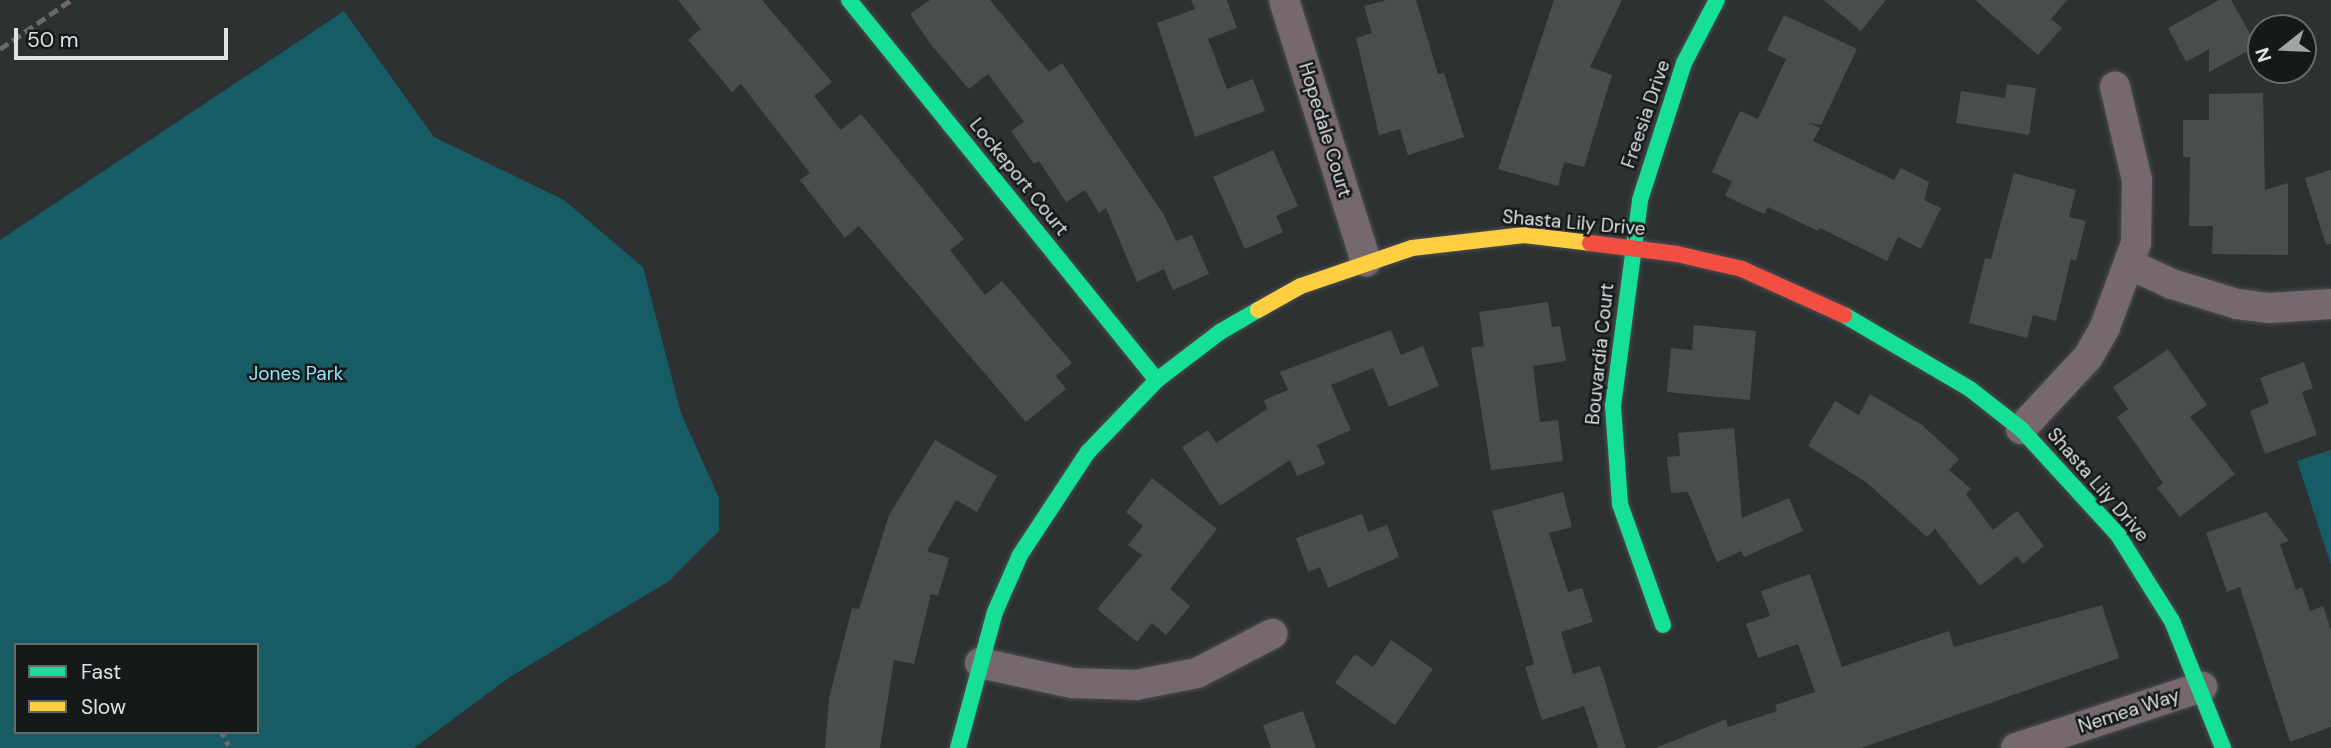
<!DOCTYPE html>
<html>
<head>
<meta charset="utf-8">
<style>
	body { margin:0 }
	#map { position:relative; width:2331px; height:748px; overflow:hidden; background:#2d3132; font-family:"DM Sans",sans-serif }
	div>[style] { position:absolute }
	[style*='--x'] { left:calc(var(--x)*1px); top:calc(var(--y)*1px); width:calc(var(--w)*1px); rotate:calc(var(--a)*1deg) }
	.green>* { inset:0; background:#175b65 }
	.building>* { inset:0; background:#4a4d4e }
	.path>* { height:4.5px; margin-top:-2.25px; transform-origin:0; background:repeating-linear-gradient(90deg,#70686d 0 5px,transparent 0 10px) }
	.roads { filter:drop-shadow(0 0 2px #4a4d4e) drop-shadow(0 0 2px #4a4d4e) }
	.street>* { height:30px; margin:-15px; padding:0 15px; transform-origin:15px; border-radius:15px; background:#75686e }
	.fast>* { height:16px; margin:-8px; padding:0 8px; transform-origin:8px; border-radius:8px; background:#16e098 }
	.slow>* { height:16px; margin:-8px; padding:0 8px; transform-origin:8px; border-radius:8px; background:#ffcf43 }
	.jam>* { height:16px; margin:-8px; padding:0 8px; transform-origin:8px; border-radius:8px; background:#f24e42 }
	.rail>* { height:5px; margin-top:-2.5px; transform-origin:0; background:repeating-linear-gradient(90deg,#6d6769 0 10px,transparent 0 15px) }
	span { translate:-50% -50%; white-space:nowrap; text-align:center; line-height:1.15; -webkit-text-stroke:5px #16191a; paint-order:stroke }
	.street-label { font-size:19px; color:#dfe3e4 }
	.park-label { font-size:19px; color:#91e7f7 }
	.legend { position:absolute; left:14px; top:643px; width:245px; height:91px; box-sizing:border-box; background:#16191a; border:2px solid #666a6b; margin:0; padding:9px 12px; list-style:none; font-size:21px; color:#dfe3e4 }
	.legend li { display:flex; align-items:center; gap:14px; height:35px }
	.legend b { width:35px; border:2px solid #666a6b }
	.north { position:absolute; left:2247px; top:14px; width:70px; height:70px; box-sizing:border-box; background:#16191a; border:2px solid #666a6b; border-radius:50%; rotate:252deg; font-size:19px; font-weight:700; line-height:28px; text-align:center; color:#dfe3e4 }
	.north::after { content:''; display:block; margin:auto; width:24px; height:32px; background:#a1a5a6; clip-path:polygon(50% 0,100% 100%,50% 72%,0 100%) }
	.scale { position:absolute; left:14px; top:28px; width:214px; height:32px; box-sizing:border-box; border:4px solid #dfe3e4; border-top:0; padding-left:9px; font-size:21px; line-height:24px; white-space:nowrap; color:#dfe3e4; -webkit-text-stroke:5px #16191a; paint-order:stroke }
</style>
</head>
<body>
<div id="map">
	<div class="green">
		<div style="clip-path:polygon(evenodd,344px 11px,434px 137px,564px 200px,643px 267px,681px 413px,719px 498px,719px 531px,669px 581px,510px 677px,414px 748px,0 748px,0 240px,344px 11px,16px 645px,257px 645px,257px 732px,16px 732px,16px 645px)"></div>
		<div style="clip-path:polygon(2331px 450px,2331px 565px,2297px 461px)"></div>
	</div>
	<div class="building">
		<div style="clip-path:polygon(678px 0,762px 0,832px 82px,814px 96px,841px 130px,861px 114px,964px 239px,950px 250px,985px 295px,1002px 281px,1072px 363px,1056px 376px,1066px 389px,1026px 422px,859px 226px,845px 238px,800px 180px,810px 173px,741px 84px,732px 92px,688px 40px,701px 29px)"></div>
		<div style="clip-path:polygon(930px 0,990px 0,1049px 72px,1062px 63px,1164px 215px,1176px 241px,1192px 235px,1209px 274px,1173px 290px,1164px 269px,1137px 282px,1106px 208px,1099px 213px,1085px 190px,1066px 202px,1039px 161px,1034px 164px,1011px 131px,1024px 122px,988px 74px,969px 89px,932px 46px,910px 14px)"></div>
		<div style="clip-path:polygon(1191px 0,1227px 0,1237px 28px,1208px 39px,1227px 89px,1253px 79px,1265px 111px,1195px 137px,1157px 23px,1195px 9px)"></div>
		<div style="clip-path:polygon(1386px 0,1416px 0,1438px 74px,1444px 73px,1464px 137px,1408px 155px,1400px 129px,1379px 135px,1356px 38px,1372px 33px,1364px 6px)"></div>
		<div style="clip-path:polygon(1554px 0,1622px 0,1590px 67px,1612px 75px,1584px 167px,1564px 162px,1558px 186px,1498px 169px)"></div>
		<div style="clip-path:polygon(1824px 0,1886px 0,1861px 31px)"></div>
		<div style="clip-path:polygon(1975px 0,2067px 0,2051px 19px,2062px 28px,2038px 55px)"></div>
		<div style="clip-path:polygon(2219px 0,2231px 0,2257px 46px,2209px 72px,2209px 49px,2186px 62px,2168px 28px)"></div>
		<div style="clip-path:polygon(1784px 15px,1857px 49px,1821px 125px,1810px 123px,1820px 128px,1813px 141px,1894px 180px,1901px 168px,1929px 182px,1924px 200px,1941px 208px,1921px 249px,1898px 237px,1887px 261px,1820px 228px,1818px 231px,1768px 207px,1764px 214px,1725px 196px,1732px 181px,1712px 172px,1740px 111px,1758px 119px,1786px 59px,1767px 50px)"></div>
		<div style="clip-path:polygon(2007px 84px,2036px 88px,2029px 135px,1956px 123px,1961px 91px,2005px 98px)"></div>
		<div style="clip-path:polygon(2263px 93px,2265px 190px,2288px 183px,2288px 255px,2212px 254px,2213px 226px,2189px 226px,2190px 157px,2183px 157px,2183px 120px,2209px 120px,2209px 94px)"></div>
		<div style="clip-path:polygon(1273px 150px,1298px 206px,1276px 216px,1283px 232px,1245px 249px,1213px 177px)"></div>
		<div style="clip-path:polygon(2331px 170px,2331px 244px,2326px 245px,2305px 178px)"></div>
		<div style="clip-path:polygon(2014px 173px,2076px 190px,2069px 217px,2086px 221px,2076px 261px,2071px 259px,2056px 321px,2033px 315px,2027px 338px,1969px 323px,1985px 258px,1991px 259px)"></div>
		<div style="clip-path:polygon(1548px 302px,1552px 327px,1560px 326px,1566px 361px,1533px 366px,1540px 422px,1558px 420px,1563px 461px,1491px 470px,1471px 348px,1484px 346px,1479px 312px)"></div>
		<div style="clip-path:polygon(1694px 325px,1756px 331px,1750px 400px,1667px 392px,1671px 348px,1692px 350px)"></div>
		<div style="clip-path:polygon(1391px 330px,1401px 355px,1423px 346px,1439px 386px,1389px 407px,1373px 368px,1331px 385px,1351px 430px,1317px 445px,1325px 464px,1297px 476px,1290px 460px,1220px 506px,1182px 447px,1208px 430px,1216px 443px,1267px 409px,1264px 400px,1288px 390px,1280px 372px)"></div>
		<div style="clip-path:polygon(2168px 349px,2207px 405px,2190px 417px,2235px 474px,2180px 517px,2157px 488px,2163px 483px,2117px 417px,2128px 409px,2113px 387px)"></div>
		<div style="clip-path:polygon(2304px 362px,2313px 388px,2302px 392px,2317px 435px,2265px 454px,2250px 411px,2269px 403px,2260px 378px)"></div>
		<div style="clip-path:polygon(1870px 394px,1922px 425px,1959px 459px,1949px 470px,1971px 489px,1966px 494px,1993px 530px,2017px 511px,2044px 546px,2023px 564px,2017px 556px,1980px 586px,1935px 529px,1927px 537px,1866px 482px,1808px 446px,1835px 401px,1859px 415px)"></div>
		<div style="clip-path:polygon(1734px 428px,1742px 518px,1789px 498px,1803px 531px,1744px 557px,1741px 551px,1717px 562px,1688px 492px,1671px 493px,1667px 457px,1680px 456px,1678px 433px)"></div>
		<div style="clip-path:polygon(935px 440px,997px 476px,977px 512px,956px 500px,927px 551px,949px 558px,938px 596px,931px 594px,914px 664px,894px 660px,880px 748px,825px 748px,829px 698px,852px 608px,859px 609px,889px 515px)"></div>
		<div style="clip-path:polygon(1152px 478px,1217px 529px,1170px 589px,1190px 606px,1166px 635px,1152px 623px,1137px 642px,1097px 609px,1142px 555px,1128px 545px,1143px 526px,1126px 512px)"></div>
		<div style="clip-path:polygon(1563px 492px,1572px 527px,1549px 533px,1568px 592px,1582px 588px,1593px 622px,1561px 632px,1573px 674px,1600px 666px,1626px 748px,1598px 748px,1584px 706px,1542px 720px,1525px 667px,1534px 664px,1492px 511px)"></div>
		<div style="clip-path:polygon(2266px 512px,2289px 541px,2280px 544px,2296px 590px,2302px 587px,2310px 611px,2323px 606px,2331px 630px,2331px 727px,2290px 742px,2240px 587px,2227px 592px,2206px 533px)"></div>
		<div style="clip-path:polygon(1362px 514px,1368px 532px,1387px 525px,1399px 557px,1328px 588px,1320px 567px,1308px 572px,1296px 538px)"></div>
		<div style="clip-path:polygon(1810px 574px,1842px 667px,1949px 631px,1954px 647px,2102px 605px,2119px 658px,1861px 748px,1656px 748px,1726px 719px,1728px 727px,1777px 711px,1775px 705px,1815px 692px,1798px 644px,1758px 658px,1746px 624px,1770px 616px,1761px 591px)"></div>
		<div style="clip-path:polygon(1391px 640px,1433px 669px,1395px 725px,1335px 683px,1355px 654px,1373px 667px)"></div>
		<div style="clip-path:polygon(1303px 711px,1316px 748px,1271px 748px,1263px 725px)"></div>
	</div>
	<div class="path">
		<div style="--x:222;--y:732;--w:18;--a:63"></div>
	</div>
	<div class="roads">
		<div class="street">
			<div style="--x:1284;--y:0;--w:274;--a:72.6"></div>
			<div style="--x:2129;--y:264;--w:47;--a:24.9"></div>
			<div style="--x:2172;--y:284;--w:68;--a:17.1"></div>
			<div style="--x:2237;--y:304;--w:33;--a:7"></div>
			<div style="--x:2270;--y:308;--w:61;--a:-3.8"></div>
			<div style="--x:2021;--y:429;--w:98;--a:-47.1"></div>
			<div style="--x:2088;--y:357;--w:34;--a:-60"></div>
			<div style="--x:2105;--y:327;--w:90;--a:-69.7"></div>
			<div style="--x:2136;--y:243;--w:63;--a:-89.1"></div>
			<div style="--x:2137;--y:180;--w:96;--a:-103.3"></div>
			<div style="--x:980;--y:663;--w:94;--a:12.3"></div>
			<div style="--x:1072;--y:683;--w:64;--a:1.8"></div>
			<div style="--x:1136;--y:685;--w:62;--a:-11.1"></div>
			<div style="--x:1197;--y:673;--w:85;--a:-27.5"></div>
			<div style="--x:2016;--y:748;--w:196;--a:-18.2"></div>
		</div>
		<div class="fast">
			<div style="--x:849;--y:0;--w:489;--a:51"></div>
			<div style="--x:1844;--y:315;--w:146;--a:30.4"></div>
			<div style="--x:1970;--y:389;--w:65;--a:38.1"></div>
			<div style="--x:2021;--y:429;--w:144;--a:47.5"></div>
			<div style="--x:2118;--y:535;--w:102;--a:57.9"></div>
			<div style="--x:2172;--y:621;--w:137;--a:68.1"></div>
			<div style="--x:1663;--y:625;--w:128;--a:-109.6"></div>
			<div style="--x:1620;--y:504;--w:98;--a:-94.1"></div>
			<div style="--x:1613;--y:406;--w:208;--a:-82.5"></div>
			<div style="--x:1640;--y:200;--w:144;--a:-72.2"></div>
			<div style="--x:1684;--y:63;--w:71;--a:-62.4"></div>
			<div style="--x:958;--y:748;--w:141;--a:-74.8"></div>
			<div style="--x:995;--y:612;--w:62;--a:-66.3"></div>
			<div style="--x:1020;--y:555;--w:123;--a:-56.6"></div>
			<div style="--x:1088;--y:452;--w:100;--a:-46.2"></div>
			<div style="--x:1157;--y:380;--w:79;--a:-37.3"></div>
			<div style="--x:1220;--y:332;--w:44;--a:-30.1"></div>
		</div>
		<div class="slow">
			<div style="--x:1258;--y:310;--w:49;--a:-29.2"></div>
			<div style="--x:1301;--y:286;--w:117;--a:-18.9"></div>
			<div style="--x:1412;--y:248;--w:113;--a:-6.6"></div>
			<div style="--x:1524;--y:235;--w:66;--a:6.9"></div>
		</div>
		<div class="jam">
			<div style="--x:1590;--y:243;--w:88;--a:7.2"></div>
			<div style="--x:1677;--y:254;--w:67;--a:13"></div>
			<div style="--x:1742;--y:269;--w:112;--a:24.3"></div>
		</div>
	</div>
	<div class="rail">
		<div style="--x:0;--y:49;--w:86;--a:-34.6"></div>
	</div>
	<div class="street-label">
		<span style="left:1646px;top:114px;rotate:-71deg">Freesia Drive</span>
		<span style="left:1325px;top:130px;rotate:73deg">Hopedale Court</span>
		<span style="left:1019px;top:177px;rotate:51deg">Lockeport Court</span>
		<span style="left:1574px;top:223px;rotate:5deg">Shasta Lily Drive</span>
		<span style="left:1600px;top:354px;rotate:-84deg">Bouvardia Court</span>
		<span style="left:2098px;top:485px;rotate:49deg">Shasta Lily Drive</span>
		<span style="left:2129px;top:711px;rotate:-18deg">Nemea Way</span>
	</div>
	<div class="park-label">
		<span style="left:296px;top:374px">Jones Park</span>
	</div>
	<ul class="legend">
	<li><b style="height:9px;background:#16e098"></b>Fast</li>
	<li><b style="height:9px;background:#ffcf43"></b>Slow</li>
	</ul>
	<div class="north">N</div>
	<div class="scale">50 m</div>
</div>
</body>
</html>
